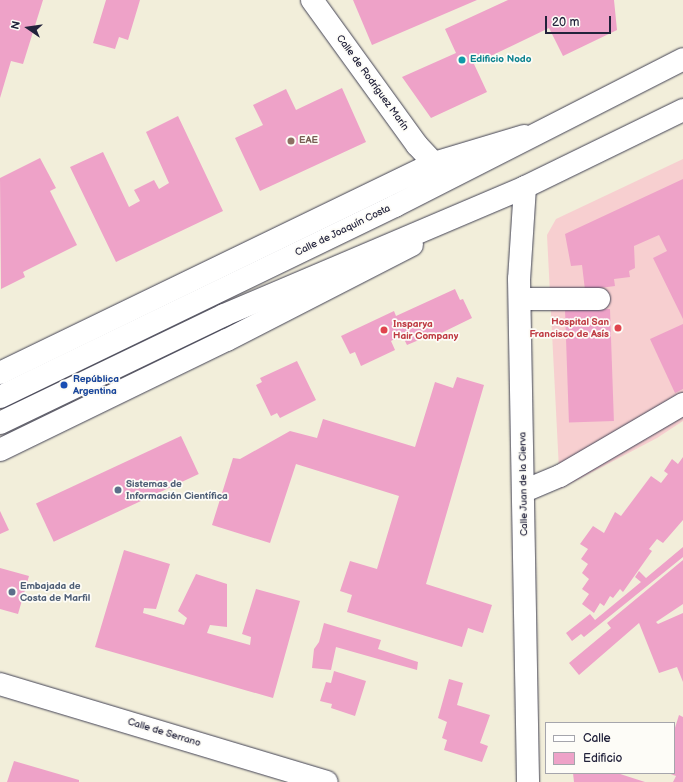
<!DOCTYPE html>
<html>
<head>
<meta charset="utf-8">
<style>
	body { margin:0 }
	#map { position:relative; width:683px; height:782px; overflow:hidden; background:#f2eeda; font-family:"Balsamiq Sans",sans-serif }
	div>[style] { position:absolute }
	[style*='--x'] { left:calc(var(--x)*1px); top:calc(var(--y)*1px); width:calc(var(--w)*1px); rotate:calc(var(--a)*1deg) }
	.built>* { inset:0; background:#f7cfd0 }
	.building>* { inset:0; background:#eea2c8; transform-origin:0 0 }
	.roads { filter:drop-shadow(0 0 1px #414153) drop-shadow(0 0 1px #414153) }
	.minor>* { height:22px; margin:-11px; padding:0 11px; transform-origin:11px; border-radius:11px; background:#fff }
	.major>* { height:22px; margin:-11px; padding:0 11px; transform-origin:11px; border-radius:11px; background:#fff }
	.dots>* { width:11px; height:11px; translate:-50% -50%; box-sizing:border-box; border:2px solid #fdfcf7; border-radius:50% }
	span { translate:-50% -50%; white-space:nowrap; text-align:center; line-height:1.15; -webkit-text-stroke:3.5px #fdfcf7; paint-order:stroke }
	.culture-label { font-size:10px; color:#0d838f; font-weight:700 }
	.left { translate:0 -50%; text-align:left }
	.street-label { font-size:10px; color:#22223b }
	.education-label { font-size:10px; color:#785e54; font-weight:700 }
	.health-label { font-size:10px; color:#be3a42; font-weight:700 }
	.right { translate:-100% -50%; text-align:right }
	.transit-label { font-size:10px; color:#164399; font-weight:700 }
	.service-label { font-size:10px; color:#4e5e75; font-weight:700 }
	.legend { position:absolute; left:545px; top:722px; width:130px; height:52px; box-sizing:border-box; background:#fdfcf7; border:1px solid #a5a5ac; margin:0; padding:5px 7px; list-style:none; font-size:12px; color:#22223b }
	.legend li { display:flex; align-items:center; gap:8px; height:20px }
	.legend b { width:20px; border:1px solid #a5a5ac }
	.north { position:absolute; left:8px; top:8px; width:40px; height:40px; -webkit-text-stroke:3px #fdfcf7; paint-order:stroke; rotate:283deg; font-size:11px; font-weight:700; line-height:16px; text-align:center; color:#22223b }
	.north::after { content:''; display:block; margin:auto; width:14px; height:18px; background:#22223b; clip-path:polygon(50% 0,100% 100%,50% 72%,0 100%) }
	.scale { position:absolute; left:545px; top:16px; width:66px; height:18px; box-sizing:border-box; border:2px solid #22223b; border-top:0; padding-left:5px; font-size:12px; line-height:14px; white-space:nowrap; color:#22223b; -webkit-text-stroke:3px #fdfcf7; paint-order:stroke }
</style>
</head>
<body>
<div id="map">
	<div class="built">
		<div style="clip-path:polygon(683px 159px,683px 421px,657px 438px,560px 489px,547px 235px,556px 219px)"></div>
	</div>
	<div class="building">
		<div style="clip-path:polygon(0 0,43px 0,23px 64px,11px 61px,0 98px)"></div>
		<div style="clip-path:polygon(106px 0,140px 0,128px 40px,119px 37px,115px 49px,93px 43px)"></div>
		<div style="clip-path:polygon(353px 0,477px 0,372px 45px)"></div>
		<div style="clip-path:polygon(508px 0,614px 0,617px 30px,563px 56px,549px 28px,474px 64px,487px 92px,431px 118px,402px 77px,456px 53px,445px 29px)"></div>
		<div style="clip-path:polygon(342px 88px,366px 142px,260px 191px,235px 138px,263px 125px,253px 105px,286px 89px,296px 110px)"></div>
		<div style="clip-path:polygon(178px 116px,223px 211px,116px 262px,70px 167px,103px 152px,129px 207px,140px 201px,134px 190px,154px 180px,159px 189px,169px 183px,146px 132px)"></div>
		<div style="clip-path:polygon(40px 158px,56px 188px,50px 191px,77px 245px,23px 272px,25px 277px,1px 289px,0 178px)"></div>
		<div style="clip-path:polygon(683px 179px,683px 319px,653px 258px,667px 251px,659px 235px,634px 246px,635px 268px,629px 271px,630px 277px,614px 279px,615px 286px,585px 290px,582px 265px,571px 266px,565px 234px)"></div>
		<div style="clip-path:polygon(455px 289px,460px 300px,463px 299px,472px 318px,427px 340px,426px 337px,407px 345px,402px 335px,391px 341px,395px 350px,361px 366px,355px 352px,350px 354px,341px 336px,394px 311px,396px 316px)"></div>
		<div style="left:610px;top:309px;width:112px;height:45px;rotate:88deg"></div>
		<div style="clip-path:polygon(683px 324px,683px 389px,675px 393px,650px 339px)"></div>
		<div style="clip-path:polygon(297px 361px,316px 400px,280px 418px,277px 413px,271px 416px,256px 385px,262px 382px,260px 378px)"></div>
		<div style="clip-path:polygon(457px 377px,484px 385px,426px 584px,492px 605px,483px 633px,468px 628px,462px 647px,347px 612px,352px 595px,340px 591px,350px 561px,377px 569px,399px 496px,296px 464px,270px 543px,212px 525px,233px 458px,240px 459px,290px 431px,317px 438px,323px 419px,415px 447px,435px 382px,453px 388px)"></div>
		<div style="left:181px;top:436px;width:42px;height:160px;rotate:65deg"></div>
		<div style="clip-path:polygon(683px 457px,683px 520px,663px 543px,657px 539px,649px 549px,652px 551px,623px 592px,620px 589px,613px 598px,610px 596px,604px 606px,600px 603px,594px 613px,582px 604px,589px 594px,582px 589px,589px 579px,582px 573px,588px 564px,581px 559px,588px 549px,580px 544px,593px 526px,604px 533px,615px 512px,621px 516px,651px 476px,661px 483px,668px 474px,664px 471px,672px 459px,678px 464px)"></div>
		<div style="clip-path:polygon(0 511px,9px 530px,0 534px)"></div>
		<div style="clip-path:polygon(683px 547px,683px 557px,584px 637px,581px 634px,572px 641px,566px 633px,590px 614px,595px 620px,641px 582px,635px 577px,639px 571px,646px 578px)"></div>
		<div style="clip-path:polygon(124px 550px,170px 564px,156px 609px,144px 608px,143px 613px,184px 625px,187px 618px,178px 611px,196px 574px,227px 584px,227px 627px,210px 625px,207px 633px,250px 645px,251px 637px,242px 634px,256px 589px,300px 601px,273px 698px,95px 647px)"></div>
		<div style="clip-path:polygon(683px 560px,683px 604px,656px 622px,658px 624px,683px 613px,683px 682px,677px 667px,659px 673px,639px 623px,579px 675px,569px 663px,611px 628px,607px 623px)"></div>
		<div style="clip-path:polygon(0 568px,29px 576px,18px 614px,0 609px)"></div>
		<div style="clip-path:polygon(324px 623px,381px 640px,378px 649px,418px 662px,417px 670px,336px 647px,331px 670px,312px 668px,314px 649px,319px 642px)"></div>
		<div style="clip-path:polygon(334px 671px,366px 681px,355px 716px,331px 708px,332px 704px,320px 701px,326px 682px,331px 683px)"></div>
		<div style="clip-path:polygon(449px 679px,463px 683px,457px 705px,490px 715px,480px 743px,488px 746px,482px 762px,444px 750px,447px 740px,442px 738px,447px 722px,438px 718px)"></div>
		<div style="clip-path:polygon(679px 715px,683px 717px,683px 782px,673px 782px,676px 776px,668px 773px,674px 773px,674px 731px)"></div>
		<div style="clip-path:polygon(14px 761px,79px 780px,79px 782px,7px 782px)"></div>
		<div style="clip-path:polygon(573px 773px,617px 773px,645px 782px,574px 782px)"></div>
	</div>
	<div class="roads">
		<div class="minor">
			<div style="--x:312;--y:0;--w:179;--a:54.1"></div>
			<div style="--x:417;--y:145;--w:25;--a:47"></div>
			<div style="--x:525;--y:187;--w:92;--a:93.7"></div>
			<div style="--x:519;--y:279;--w:503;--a:88.97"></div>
			<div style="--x:521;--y:299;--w:78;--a:0"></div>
			<div style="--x:0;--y:373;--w:482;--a:-25.8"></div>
			<div style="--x:434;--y:163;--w:94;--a:-16.7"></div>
			<div style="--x:0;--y:450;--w:252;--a:-25.9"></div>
			<div style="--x:227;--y:340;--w:208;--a:-27.2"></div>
			<div style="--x:524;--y:491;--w:39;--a:-23"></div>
			<div style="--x:560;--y:476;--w:143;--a:-30.3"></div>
		</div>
		<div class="major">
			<div style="--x:0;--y:397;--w:439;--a:-25.8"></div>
			<div style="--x:395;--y:206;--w:323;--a:-27"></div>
			<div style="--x:0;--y:423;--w:249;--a:-25.7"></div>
			<div style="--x:224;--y:315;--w:327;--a:-23"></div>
			<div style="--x:525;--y:187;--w:176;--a:-26"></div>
			<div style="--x:0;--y:684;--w:341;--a:16.7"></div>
		</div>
	</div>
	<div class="dots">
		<div style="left:462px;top:60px;background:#0f9aa8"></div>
		<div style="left:291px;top:141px;background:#8d6e63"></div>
		<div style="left:618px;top:328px;background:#e0444e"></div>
		<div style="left:384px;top:330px;background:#e0444e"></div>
		<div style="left:64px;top:385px;background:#1a4fb4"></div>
		<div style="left:118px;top:490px;background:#5c6f8a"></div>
		<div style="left:12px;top:592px;background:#5c6f8a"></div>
	</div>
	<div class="culture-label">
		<span class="left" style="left:470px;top:60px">Edificio Nodo</span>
	</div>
	<div class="street-label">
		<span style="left:372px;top:83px;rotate:54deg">Calle de Rodríguez Marín</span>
		<span style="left:343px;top:231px;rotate:-26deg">Calle de Joaquín Costa</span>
		<span style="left:524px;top:484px;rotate:-91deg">Calle Juan de la Cierva</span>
		<span style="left:164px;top:733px;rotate:17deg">Calle de Serrano</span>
	</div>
	<div class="education-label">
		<span class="left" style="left:299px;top:141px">EAE</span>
	</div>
	<div class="health-label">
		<span class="right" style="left:609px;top:328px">Hospital San<br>Francisco de Asís</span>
		<span class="left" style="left:393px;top:330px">Insparya<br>Hair Company</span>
	</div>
	<div class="transit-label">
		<span class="left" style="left:73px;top:385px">República<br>Argentina</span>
	</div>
	<div class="service-label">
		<span class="left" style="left:126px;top:490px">Sistemas de<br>Información Científica</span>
		<span class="left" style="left:20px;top:592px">Embajada de<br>Costa de Marfil</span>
	</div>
	<ul class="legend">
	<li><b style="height:5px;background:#fff"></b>Calle</li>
	<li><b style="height:11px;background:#eea2c8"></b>Edificio</li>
	</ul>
	<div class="north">N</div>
	<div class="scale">20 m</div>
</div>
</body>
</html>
